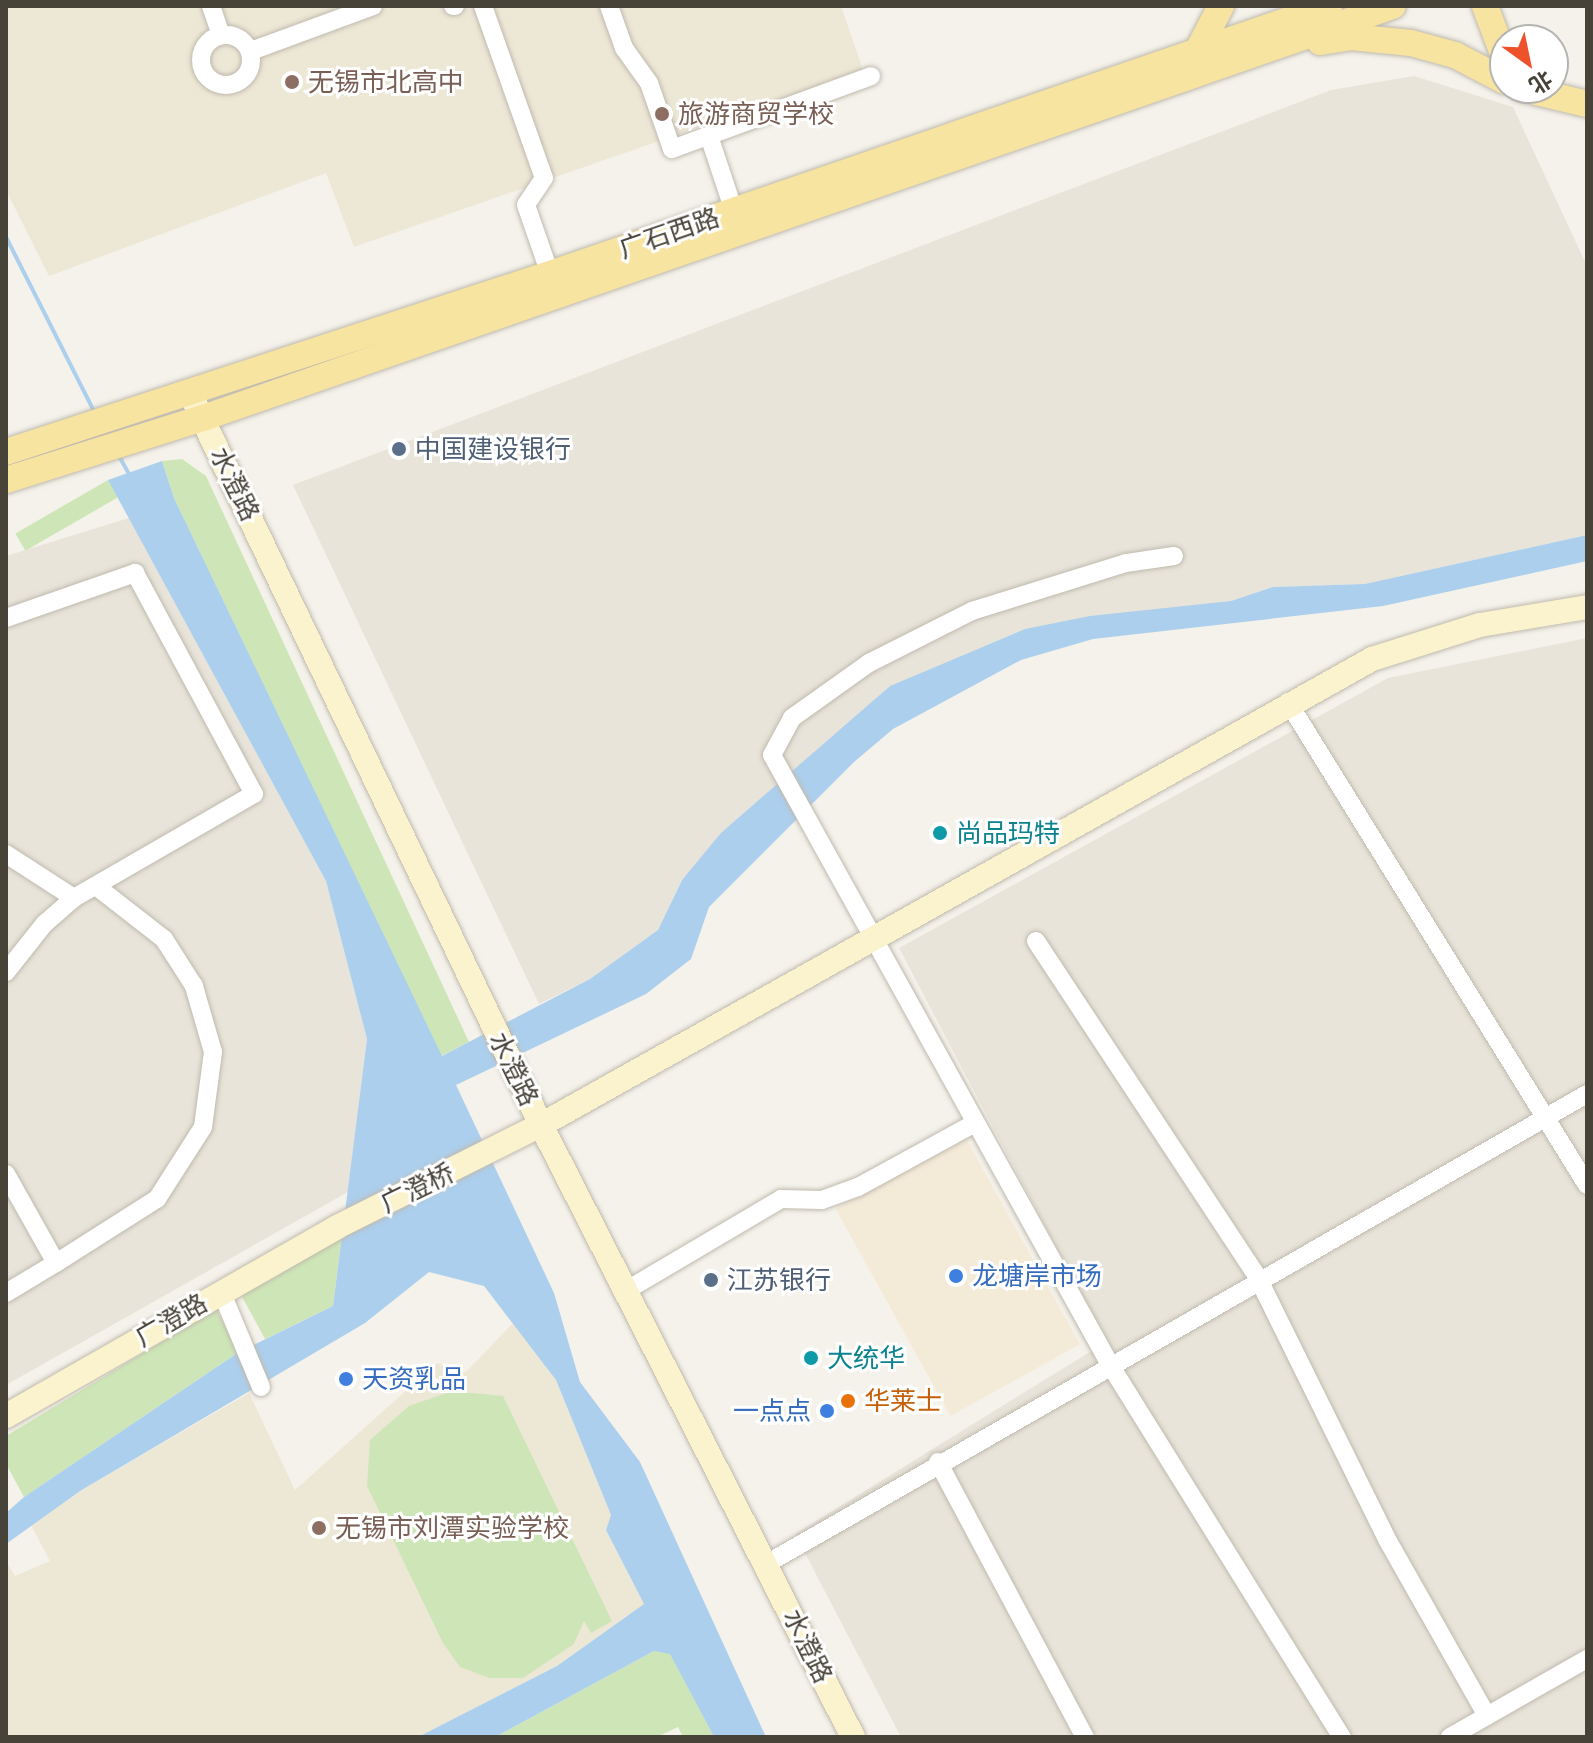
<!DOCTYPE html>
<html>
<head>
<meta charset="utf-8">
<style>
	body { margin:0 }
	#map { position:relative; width:1593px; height:1743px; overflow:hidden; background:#f4f2eb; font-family:"PT Sans","Noto Sans SC",sans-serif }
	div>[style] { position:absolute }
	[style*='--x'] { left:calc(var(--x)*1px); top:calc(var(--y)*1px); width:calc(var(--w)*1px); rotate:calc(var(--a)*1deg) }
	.residential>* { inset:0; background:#e8e4da }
	.commercial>* { inset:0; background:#f4ead8; transform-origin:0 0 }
	.education>* { inset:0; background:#ede7d6 }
	.green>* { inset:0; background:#cee6b7; transform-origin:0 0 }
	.water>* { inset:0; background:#accfed }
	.stream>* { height:4px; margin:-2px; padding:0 2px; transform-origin:2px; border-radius:2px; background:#accfed }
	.roads { filter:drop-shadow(0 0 2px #c0baae) drop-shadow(0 0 2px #c0baae) }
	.street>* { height:18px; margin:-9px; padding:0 9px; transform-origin:9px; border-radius:9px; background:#fff }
	.street>.ring { margin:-9px; padding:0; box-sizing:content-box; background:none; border:18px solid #fff; border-radius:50% }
	.secondary>* { height:24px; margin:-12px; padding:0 12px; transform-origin:12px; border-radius:12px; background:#fbf3ce }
	.primary>* { height:26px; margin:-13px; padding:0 13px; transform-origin:13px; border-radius:13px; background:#f8e4a1 }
	.dots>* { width:22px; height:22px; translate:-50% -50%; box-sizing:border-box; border:4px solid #fff; border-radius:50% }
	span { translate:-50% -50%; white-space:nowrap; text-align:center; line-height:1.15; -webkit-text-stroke:6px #fff; paint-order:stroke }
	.education-label { font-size:26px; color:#785e54 }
	.left { translate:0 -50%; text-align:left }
	.street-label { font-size:26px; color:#484339 }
	.service-label { font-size:26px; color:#4e5e75 }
	.culture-label { font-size:26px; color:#0d838f }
	.shop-label { font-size:26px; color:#366cbe }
	.right { translate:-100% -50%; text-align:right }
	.food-label { font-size:26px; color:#c56008 }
	.frame { position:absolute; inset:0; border:8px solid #484339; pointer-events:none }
	.north { position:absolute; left:1489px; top:24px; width:80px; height:80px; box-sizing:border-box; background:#fff; border:2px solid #b6b4b0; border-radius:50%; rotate:147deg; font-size:22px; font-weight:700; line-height:32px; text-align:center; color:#484339 }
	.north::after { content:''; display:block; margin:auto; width:28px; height:36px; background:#ed522a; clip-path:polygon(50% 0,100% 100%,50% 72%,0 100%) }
</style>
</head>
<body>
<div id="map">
	<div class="residential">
		<div style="clip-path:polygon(1414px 76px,1513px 107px,1587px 266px,1587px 535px,1365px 584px,1273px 587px,1231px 601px,1025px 629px,888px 687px,682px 879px,658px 930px,590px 979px,539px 1004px,293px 485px,1331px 90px)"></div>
		<div style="clip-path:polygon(129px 518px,326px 881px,367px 1039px,348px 1192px,6px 1385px,6px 556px)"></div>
		<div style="clip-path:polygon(1587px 638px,1587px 1737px,901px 1737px,795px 1534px,1106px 1342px,899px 948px,1388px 678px)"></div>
	</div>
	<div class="commercial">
		<div style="left:965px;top:1137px;width:237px;height:148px;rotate:61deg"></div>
	</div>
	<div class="education">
		<div style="clip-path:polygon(6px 6px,841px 6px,863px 70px,354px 247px,326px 173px,49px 276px,6px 190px)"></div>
		<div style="clip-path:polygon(515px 1321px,556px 1380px,611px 1515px,606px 1530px,644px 1604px,557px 1666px,418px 1737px,6px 1737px,6px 1561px,15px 1576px,50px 1561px,31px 1525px,80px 1491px,249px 1393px,295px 1490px,437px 1363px,466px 1372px)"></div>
	</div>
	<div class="green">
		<div style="clip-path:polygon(182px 459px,206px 476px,469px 1042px,441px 1056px,174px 498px,162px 461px)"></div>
		<div style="left:108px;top:480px;width:20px;height:107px;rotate:60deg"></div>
		<div style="clip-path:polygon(342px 1235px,333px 1306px,265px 1339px,240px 1293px)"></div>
		<div style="clip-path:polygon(216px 1309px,239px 1352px,24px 1497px,6px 1464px,6px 1436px)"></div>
		<div style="clip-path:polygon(452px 1391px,503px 1396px,612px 1621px,591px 1633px,584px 1621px,574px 1644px,523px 1678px,489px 1678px,460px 1667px,443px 1643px,367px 1486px,370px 1440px,409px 1406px)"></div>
		<div style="clip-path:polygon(654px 1651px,670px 1653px,714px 1737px,683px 1737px,678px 1727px,657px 1737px,495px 1737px)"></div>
	</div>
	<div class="water">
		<div style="clip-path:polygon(162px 461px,174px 498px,442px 1056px,590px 979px,658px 930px,682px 880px,721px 833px,890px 686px,1025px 629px,1090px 616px,1231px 601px,1273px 587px,1365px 584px,1587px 535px,1587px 561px,1383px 606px,1093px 639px,1021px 660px,893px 729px,854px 762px,709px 907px,691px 959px,646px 994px,456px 1085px,554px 1293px,580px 1382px,640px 1462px,766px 1737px,714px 1737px,670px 1654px,654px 1651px,495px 1737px,418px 1737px,557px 1666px,644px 1604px,606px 1530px,611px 1515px,556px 1380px,484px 1286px,429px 1272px,365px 1323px,80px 1491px,6px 1544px,6px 1513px,24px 1497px,239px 1352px,333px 1306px,367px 1039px,326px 881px,108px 480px)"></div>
	</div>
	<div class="stream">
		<div style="--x:6;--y:237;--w:197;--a:63.2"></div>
		<div style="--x:119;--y:456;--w:23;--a:61"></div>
	</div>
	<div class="roads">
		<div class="street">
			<div style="--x:211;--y:6;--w:31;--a:71"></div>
			<div style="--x:453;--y:6;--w:2;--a:0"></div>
			<div style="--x:483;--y:6;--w:182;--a:70.5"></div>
			<div style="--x:544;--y:178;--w:32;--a:124"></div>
			<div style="--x:526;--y:205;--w:73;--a:70.8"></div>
			<div style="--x:609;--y:6;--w:45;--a:70.3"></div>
			<div style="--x:624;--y:48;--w:43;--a:54.5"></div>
			<div style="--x:649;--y:83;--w:70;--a:70.8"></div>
			<div style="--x:672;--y:149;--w:212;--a:-20.1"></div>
			<div class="ring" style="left:201px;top:35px;width:32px;height:32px"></div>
			<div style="--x:251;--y:51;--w:130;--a:-20.2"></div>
			<div style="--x:709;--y:136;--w:89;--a:71.6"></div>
			<div style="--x:1174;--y:556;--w:49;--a:171.7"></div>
			<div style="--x:1126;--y:563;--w:161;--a:162.7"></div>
			<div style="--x:972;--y:611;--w:115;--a:153.2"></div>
			<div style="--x:869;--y:663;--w:95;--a:144.5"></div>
			<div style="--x:792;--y:718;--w:42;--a:118.4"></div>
			<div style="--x:772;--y:755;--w:701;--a:60.99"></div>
			<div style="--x:1112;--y:1368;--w:435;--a:58.1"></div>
			<div style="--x:6;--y:618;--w:137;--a:-19.2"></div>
			<div style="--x:135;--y:573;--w:251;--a:61.7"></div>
			<div style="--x:254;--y:794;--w:208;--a:150"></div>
			<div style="--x:74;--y:898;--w:38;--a:139"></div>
			<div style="--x:45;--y:923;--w:63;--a:128.5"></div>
			<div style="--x:1288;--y:702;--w:568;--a:58.24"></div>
			<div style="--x:6;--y:854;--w:81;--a:32.9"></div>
			<div style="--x:1036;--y:941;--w:404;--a:56.6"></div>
			<div style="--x:1258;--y:1278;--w:293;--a:63.7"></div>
			<div style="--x:1388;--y:1541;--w:201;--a:60.5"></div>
			<div style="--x:6;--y:1174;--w:102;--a:60.7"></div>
			<div style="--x:56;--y:1263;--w:120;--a:-32.4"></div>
			<div style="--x:157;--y:1199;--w:85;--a:-57.4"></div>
			<div style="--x:203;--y:1127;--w:76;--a:-82.4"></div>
			<div style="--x:213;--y:1052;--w:69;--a:-106.1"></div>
			<div style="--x:194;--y:986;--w:56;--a:-122.6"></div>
			<div style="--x:164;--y:939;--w:86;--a:-142.1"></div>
			<div style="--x:627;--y:1290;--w:179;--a:-30.6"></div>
			<div style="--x:781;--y:1199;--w:41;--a:1.4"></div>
			<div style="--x:822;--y:1200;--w:38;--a:-20"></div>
			<div style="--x:858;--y:1187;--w:133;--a:-28.7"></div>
			<div style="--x:221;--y:1291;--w:104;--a:67.4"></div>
			<div style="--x:6;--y:1293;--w:58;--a:-31"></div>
			<div style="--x:938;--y:1462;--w:312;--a:61.9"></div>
			<div style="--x:768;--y:1563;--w:944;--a:-29.8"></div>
			<div style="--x:1450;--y:1737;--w:158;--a:-29.7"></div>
		</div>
		<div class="secondary">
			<div style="--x:190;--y:393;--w:812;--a:64.38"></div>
			<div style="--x:541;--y:1125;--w:687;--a:62.99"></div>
			<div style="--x:6;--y:1416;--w:381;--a:-29.7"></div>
			<div style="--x:337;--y:1227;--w:228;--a:-26.6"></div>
			<div style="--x:541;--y:1125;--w:953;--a:-29.28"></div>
			<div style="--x:1372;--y:659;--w:113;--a:-17.5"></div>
			<div style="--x:1480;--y:625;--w:109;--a:-9.5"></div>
		</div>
		<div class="primary">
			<div style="--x:1485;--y:6;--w:57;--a:69.3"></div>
			<div style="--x:1320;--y:42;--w:31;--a:-9"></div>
			<div style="--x:1351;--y:37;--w:60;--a:5.7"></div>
			<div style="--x:1411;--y:43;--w:46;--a:15.3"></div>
			<div style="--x:1455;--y:55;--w:56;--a:27.5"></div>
			<div style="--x:1197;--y:52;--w:52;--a:-62.4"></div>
			<div style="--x:1520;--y:88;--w:69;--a:13.4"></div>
			<div style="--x:6;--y:452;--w:572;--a:-18.12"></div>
			<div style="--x:550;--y:274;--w:824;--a:-18.98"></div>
			<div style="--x:6;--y:480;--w:207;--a:-17.5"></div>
			<div style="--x:203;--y:418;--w:1259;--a:-19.1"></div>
		</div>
	</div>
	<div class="dots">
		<div style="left:292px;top:82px;background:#8d6e63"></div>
		<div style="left:662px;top:114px;background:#8d6e63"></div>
		<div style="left:399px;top:449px;background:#5c6f8a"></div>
		<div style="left:940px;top:833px;background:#0f9aa8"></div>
		<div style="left:956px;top:1276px;background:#3f7fe0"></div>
		<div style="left:711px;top:1280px;background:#5c6f8a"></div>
		<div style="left:811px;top:1358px;background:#0f9aa8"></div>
		<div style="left:346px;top:1379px;background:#3f7fe0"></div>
		<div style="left:848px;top:1401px;background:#e8710a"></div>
		<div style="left:827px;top:1411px;background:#3f7fe0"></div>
		<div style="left:319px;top:1528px;background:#8d6e63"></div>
	</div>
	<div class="education-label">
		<span class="left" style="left:308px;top:82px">无锡市北高中</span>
		<span class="left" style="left:678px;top:114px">旅游商贸学校</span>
		<span class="left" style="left:335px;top:1528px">无锡市刘潭实验学校</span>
	</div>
	<div class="street-label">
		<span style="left:669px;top:233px;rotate:-19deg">广石西路</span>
		<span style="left:235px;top:484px;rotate:64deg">水澄路</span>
		<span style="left:514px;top:1069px;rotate:64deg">水澄路</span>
		<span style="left:417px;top:1188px;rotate:-26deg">广澄桥</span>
		<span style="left:171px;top:1320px;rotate:-30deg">广澄路</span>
		<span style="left:808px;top:1646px;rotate:64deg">水澄路</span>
	</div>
	<div class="service-label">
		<span class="left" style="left:415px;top:449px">中国建设银行</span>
		<span class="left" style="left:727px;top:1280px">江苏银行</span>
	</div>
	<div class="culture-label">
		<span class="left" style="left:956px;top:833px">尚品玛特</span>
		<span class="left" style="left:827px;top:1358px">大统华</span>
	</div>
	<div class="shop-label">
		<span class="left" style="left:972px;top:1276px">龙塘岸市场</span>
		<span class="left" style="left:362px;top:1379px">天资乳品</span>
		<span class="right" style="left:811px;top:1411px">一点点</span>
	</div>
	<div class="food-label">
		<span class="left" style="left:864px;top:1401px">华莱士</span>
	</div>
	<div class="frame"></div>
	<div class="north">北</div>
</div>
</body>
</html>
